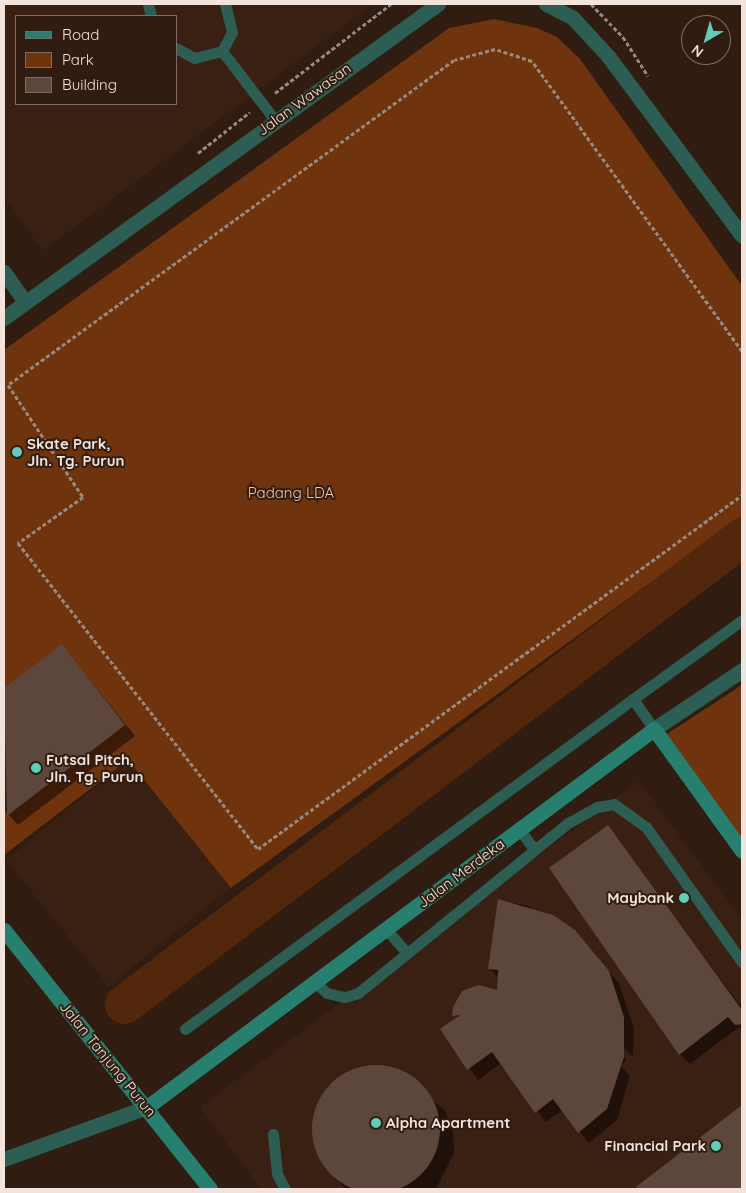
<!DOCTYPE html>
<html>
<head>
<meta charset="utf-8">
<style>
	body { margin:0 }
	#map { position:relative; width:746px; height:1193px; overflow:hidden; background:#301c11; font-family:Quicksand,sans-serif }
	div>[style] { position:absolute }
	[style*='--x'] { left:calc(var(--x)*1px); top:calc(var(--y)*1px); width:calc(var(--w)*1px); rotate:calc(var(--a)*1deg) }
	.built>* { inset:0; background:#3a2012; transform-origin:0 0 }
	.green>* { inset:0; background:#6f340e }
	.shadow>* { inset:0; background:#0007 }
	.river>* { height:39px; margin:-19.5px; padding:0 19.5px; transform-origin:19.5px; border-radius:19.5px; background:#53270b }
	.building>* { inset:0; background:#5d463b }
	.round { border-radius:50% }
	.path>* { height:3px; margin-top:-1.5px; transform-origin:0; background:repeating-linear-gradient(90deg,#98887f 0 4px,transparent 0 6.5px) }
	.lane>* { height:11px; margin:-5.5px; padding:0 5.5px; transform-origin:5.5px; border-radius:5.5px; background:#2c5e53 }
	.street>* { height:15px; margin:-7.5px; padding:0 7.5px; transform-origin:7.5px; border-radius:7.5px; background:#2c5e53 }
	.secondary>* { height:15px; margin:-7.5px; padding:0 7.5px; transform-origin:7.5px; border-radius:7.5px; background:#277f6f }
	.dots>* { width:14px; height:14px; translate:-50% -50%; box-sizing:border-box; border:2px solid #301c11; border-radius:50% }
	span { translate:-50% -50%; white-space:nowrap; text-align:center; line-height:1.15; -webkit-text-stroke:4px #301c11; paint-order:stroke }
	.street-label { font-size:15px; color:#f2e4dd }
	.poi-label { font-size:15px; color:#f2e4dd; font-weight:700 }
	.left { translate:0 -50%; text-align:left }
	.right { translate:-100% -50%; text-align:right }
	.park-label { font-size:15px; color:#f4c6ad }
	.frame { position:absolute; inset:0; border:5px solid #f2e4dd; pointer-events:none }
	.legend { position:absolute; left:15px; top:15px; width:162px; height:90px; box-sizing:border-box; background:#301c11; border:1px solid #7e6c63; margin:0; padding:6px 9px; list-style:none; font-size:15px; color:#f2e4dd }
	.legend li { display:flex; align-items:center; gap:10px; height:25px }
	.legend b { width:25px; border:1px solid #7e6c63 }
	.north { position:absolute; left:681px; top:15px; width:50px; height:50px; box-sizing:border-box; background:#301c11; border:1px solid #7e6c63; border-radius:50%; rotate:218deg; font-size:14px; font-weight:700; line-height:20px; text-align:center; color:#f2e4dd }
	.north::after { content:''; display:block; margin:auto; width:18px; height:22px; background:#5eceb8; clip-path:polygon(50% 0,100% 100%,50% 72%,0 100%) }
</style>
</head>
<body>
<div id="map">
	<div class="built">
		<div style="clip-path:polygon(evenodd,4px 4px,373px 4px,43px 251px,4px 197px,4px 4px,16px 16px,176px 16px,176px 104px,16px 104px,16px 16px)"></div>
		<div style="left:128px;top:761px;width:163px;height:157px;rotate:51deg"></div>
		<div style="clip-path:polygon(639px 781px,742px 920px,742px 1189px,261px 1189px,200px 1107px)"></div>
	</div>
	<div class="green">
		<div style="clip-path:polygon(494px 19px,537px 28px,557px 37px,580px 59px,742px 286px,742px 516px,231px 888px,128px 760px,4px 855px,4px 350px,449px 28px)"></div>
		<div style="clip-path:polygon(742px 685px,742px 843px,667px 734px)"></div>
	</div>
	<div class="shadow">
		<div style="clip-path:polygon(62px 645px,135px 736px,18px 825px,4px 810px,4px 690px)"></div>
		<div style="clip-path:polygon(607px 827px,742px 1008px,742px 1031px,739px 1027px,690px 1064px,680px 1054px)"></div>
		<div style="clip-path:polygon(499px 900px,528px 906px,574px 931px,619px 983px,634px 1028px,633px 1057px,619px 1043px,626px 1060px,621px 1066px,630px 1076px,617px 1120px,589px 1143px,563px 1110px,546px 1122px,501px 1063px,478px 1080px,442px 1030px,457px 1019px,454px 1007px,471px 988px,498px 991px,499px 978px,489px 968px)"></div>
		<div style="clip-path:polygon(358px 1069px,399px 1070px,445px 1111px,453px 1132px,454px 1153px,436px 1189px,346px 1189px,325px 1168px,315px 1150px,315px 1109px,340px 1077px)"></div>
		<div style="clip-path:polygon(742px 1106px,742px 1189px,639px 1189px,637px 1187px)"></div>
	</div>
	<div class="river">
		<div style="--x:124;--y:1004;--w:775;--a:-37.08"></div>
	</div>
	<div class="building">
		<div style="clip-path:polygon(62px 644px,125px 725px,7px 816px,4px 688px)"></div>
		<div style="clip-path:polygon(608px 825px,742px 1010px,742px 1024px,735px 1025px,728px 1017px,679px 1055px,549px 868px)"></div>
		<div style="clip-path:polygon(498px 899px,553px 915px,575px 930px,609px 971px,624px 1017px,624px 1057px,607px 1109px,578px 1133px,553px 1099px,535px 1113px,492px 1052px,467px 1070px,440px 1029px,460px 1015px,452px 1016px,453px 1007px,462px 991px,479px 985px,497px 990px,498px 970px,488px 969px)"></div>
		<div class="round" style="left:312px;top:1065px;width:128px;height:128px"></div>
		<div style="clip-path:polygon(742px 1105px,742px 1189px,637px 1189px,636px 1187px)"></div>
	</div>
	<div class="path">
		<div style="--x:591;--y:4;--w:46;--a:45.9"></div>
		<div style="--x:623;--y:37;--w:46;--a:57.3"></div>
		<div style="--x:275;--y:93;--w:146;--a:-37.5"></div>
		<div style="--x:198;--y:153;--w:66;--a:-38.3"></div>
		<div style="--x:742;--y:351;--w:358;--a:-125.9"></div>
		<div style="--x:532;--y:61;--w:39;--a:-162"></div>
		<div style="--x:495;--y:49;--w:42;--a:165"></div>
		<div style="--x:454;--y:60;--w:552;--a:143.92"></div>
		<div style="--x:8;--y:385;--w:135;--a:56.2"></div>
		<div style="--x:83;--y:497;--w:80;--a:144.7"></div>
		<div style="--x:18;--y:543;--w:389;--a:51.9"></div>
		<div style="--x:258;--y:849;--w:600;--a:-36.18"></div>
	</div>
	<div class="lane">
		<div style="--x:148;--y:4;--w:12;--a:76"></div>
		<div style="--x:176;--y:48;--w:21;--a:29"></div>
		<div style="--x:194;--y:58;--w:29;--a:-14"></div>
		<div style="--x:222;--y:51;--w:21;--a:-62"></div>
		<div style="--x:232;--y:32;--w:29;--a:-104"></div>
		<div style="--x:222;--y:51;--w:87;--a:52.5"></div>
		<div style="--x:633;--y:699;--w:135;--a:-35.9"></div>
		<div style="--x:519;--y:829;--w:25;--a:53"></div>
		<div style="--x:386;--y:929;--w:32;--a:49"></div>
		<div style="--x:315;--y:982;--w:16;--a:43"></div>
		<div style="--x:327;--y:993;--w:18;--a:13"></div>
		<div style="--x:345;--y:997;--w:14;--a:-17"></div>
		<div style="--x:358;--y:993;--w:270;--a:-39"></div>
		<div style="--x:568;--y:823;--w:33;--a:-29"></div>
		<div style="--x:597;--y:807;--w:17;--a:-10"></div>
		<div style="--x:614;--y:804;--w:39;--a:36"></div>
		<div style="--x:646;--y:827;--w:166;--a:54.6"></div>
		<div style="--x:185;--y:1029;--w:556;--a:-36.38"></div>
		<div style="--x:633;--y:699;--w:37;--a:55"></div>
		<div style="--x:273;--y:1134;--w:40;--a:84.3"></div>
		<div style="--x:277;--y:1174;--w:17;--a:62"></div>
	</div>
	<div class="street">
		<div style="--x:546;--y:4;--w:30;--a:27"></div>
		<div style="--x:573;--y:18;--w:52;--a:47.4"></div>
		<div style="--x:608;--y:56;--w:224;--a:53.3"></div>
		<div style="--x:4;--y:272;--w:37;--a:55"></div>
		<div style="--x:4;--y:318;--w:536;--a:-35.89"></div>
		<div style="--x:654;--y:729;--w:106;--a:-33.8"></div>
		<div style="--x:4;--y:1159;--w:152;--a:-20"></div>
	</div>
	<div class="secondary">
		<div style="--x:4;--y:930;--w:331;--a:51.5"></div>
		<div style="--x:147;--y:1107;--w:632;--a:-36.71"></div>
		<div style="--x:654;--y:729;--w:150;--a:54.2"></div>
	</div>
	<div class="dots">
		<div style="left:17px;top:452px;background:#5eceb8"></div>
		<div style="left:36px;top:768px;background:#5eceb8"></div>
		<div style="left:684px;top:898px;background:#5eceb8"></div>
		<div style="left:376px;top:1123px;background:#5eceb8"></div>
		<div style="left:716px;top:1146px;background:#5eceb8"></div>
	</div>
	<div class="street-label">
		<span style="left:304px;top:99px;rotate:-36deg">Jalan Wawasan</span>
		<span style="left:461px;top:873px;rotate:-37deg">Jalan Merdeka</span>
		<span style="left:108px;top:1059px;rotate:51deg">Jalan Tanjung Purun</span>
	</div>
	<div class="poi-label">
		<span class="left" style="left:27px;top:452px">Skate Park,<br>Jln. Tg. Purun</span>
		<span class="left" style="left:46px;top:768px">Futsal Pitch,<br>Jln. Tg. Purun</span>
		<span class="right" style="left:674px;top:898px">Maybank</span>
		<span class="left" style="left:386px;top:1123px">Alpha Apartment</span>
		<span class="right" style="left:706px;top:1146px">Financial Park</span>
	</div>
	<div class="park-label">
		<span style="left:291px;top:493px">Padang LDA</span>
	</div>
	<div class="frame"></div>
	<ul class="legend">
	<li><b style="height:6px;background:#277f6f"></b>Road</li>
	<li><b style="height:14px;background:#6f340e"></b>Park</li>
	<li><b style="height:14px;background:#5d463b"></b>Building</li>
	</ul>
	<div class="north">N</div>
</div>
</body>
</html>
